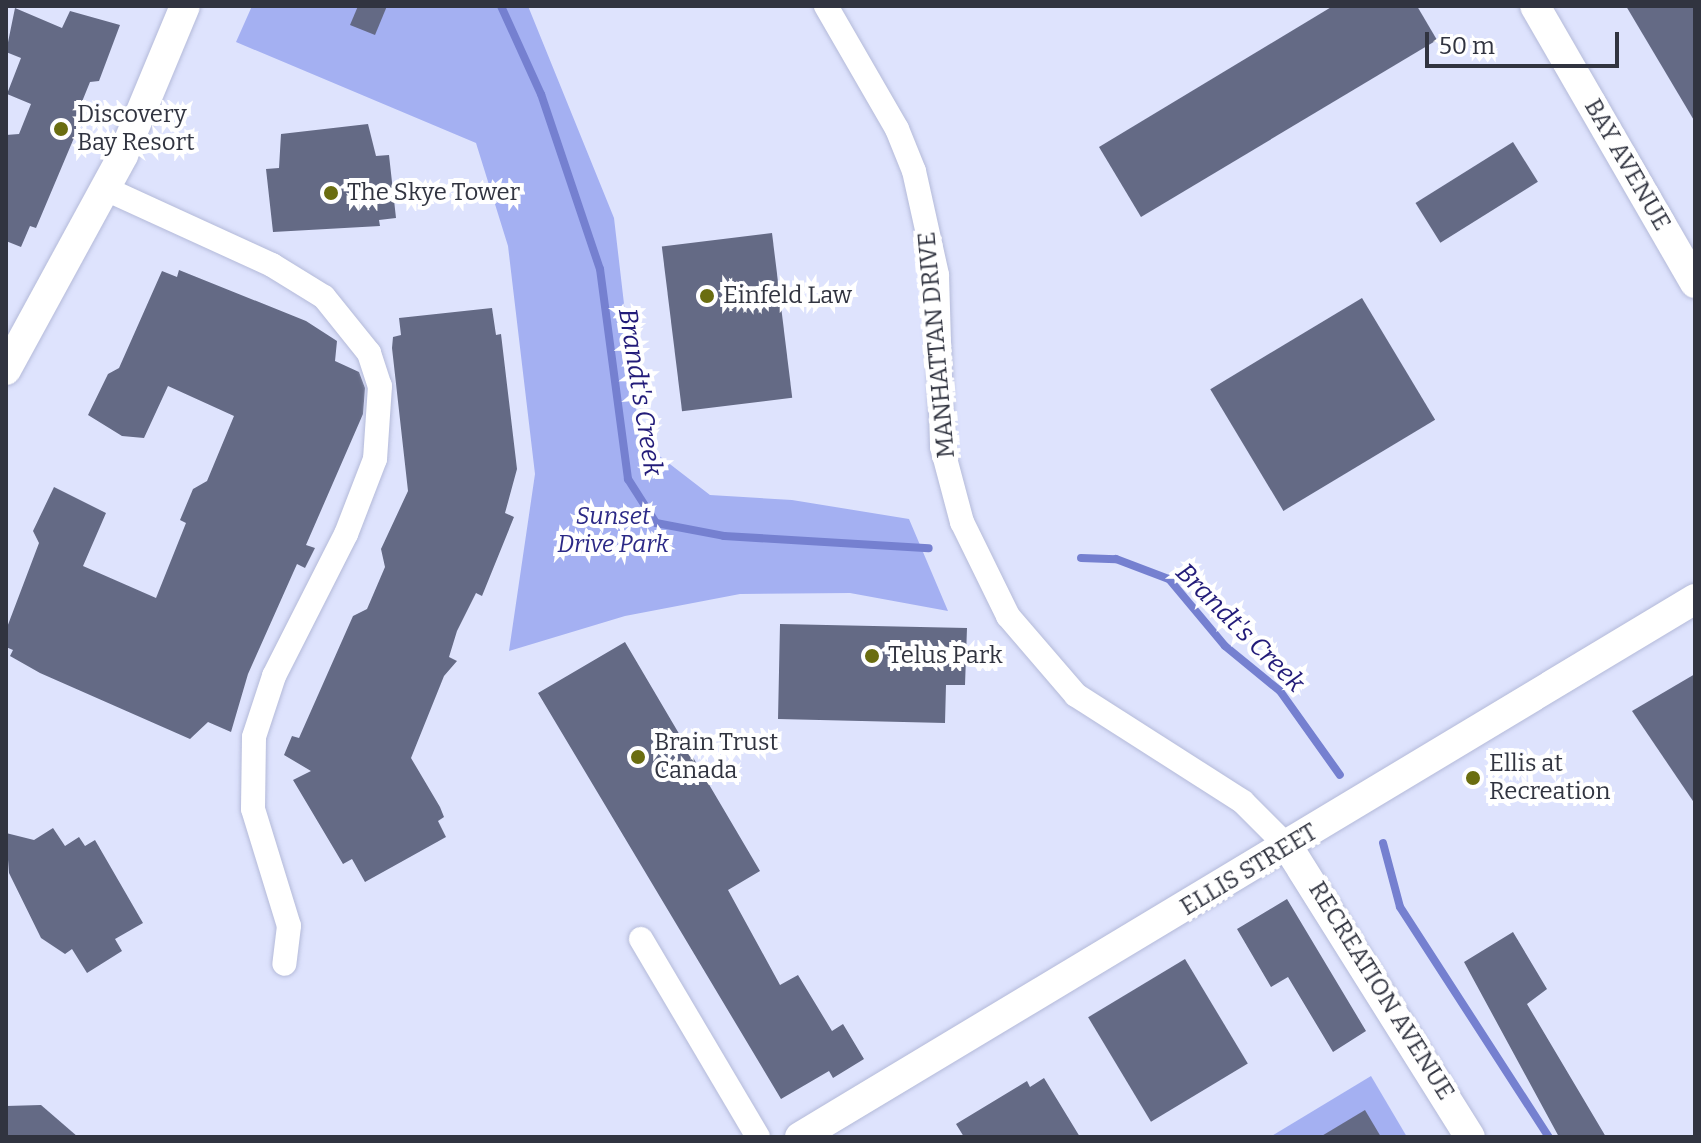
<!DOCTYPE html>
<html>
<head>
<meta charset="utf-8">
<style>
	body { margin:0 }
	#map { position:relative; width:1701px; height:1143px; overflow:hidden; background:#dee3fd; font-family:Bitter,serif }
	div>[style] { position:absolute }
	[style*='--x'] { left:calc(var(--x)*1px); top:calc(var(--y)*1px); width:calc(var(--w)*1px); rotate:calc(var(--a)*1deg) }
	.green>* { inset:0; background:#a4b0f2 }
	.stream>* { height:8px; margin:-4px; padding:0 4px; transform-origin:4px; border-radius:4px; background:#7580d0 }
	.building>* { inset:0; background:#646a85; transform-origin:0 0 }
	.roads { filter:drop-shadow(0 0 2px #b4bad9) drop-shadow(0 0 2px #b4bad9) }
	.minor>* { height:24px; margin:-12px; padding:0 12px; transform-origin:12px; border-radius:12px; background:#fff }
	.tertiary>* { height:30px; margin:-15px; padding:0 15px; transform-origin:15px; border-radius:15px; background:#fff }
	.dots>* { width:22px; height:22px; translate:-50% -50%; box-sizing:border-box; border:4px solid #fff; border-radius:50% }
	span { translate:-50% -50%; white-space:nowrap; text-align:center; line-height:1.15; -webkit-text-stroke:8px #fff; paint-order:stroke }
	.poi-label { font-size:24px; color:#313440 }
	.left { translate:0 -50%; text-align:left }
	.street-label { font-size:24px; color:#313440 }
	.park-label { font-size:24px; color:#2b2986; font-style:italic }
	.water-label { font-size:26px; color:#221b79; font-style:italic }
	.frame { position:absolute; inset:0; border:8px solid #313440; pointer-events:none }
	.scale { position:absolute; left:1425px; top:32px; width:194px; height:36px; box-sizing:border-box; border:4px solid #313440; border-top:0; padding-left:10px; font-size:24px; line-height:28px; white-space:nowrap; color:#313440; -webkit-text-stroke:6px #fff; paint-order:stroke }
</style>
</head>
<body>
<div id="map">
	<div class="green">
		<div style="clip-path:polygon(252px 6px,528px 6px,614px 218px,640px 441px,710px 495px,792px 500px,909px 519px,948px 611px,850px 593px,740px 594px,625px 616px,509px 651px,535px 474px,508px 246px,476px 143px,236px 42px)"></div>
		<div style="clip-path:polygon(1371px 1076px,1407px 1137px,1270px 1137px)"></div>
	</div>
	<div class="stream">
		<div style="--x:501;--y:6;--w:97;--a:65.6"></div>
		<div style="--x:541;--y:94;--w:185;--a:71.4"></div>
		<div style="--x:600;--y:269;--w:212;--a:82.4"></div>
		<div style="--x:628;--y:479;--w:52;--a:57.5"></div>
		<div style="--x:656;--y:523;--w:69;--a:10.8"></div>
		<div style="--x:724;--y:536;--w:205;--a:3.4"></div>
		<div style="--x:1081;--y:558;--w:35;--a:2"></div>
		<div style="--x:1116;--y:559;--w:57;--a:20.7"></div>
		<div style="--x:1169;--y:579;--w:87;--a:50.1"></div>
		<div style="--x:1225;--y:646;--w:71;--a:39.3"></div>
		<div style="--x:1280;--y:691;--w:103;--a:54.5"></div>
		<div style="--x:1383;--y:843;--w:66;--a:75.1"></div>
		<div style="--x:1400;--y:907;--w:274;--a:57.1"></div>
	</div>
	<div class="building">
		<div style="clip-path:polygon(358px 6px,387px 6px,375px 35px,350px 25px)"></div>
		<div style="clip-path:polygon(1333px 6px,1417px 6px,1437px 40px,1141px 217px,1099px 147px)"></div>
		<div style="clip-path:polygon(1626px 6px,1695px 6px,1695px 122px)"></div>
		<div style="clip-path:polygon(15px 8px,62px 28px,70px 11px,120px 25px,99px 81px,90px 82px,75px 119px,79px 126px,36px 228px,30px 226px,21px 247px,6px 241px,6px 135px,19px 134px,31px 104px,7px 94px,21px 58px,6px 52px)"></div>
		<div style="clip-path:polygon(368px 124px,376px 156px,389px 155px,396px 218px,379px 220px,380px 226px,273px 232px,266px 169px,279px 168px,281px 134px)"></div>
		<div style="left:1513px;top:142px;width:47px;height:115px;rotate:58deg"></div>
		<div style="left:772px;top:233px;width:166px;height:111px;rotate:83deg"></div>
		<div style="clip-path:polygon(179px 270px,306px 321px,337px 341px,335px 361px,359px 372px,365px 388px,363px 414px,306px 545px,315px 548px,305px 568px,297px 564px,248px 674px,231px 732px,208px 722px,190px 739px,40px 673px,10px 656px,13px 650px,6px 647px,6px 630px,39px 543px,33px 531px,54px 487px,106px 513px,83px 566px,156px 598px,186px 523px,180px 520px,193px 489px,207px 481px,234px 416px,168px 386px,144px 438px,122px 436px,88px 415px,108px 374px,119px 368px,162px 271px,177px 277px)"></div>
		<div style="left:1362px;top:298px;width:142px;height:177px;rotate:59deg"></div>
		<div style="clip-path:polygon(492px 308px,496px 335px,501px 334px,517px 469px,505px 513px,514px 517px,482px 596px,476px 593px,457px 631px,449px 657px,457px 661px,444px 676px,411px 758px,440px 807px,444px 817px,438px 821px,446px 837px,365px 882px,352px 859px,343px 864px,293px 780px,311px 771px,284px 755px,292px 736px,299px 738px,353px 616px,367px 609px,385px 567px,381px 549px,408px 491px,392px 348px,393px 337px,401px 335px,399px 318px)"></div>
		<div style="clip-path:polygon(780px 624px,967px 628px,965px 685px,946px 685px,945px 723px,778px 719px)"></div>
		<div style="clip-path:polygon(625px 642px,760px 871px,728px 890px,780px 985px,798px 975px,832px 1031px,843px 1024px,864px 1059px,833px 1078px,829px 1071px,781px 1099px,538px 693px)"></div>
		<div style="clip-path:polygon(1695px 674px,1695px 804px,1632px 711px)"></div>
		<div style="clip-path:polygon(53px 828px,65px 846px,79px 837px,85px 846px,95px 840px,143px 923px,115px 939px,122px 951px,87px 973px,72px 949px,65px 954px,41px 938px,9px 873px,6px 833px,34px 840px)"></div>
		<div style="clip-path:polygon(1287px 899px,1366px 1031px,1333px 1052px,1288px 977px,1271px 987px,1237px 929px)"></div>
		<div style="clip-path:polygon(1513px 932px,1547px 989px,1527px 1004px,1606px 1137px,1559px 1137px,1464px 962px)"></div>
		<div style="left:1185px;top:959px;width:122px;height:113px;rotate:59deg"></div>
		<div style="clip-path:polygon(1044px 1078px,1080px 1137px,964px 1137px,956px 1124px,1027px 1081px,1030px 1087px)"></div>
		<div style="clip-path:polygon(41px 1105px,78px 1137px,6px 1137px,6px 1106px)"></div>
		<div style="clip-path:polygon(1365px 1110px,1381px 1137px,1320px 1137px)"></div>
	</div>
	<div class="roads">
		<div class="minor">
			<div style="--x:826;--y:6;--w:142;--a:60"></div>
			<div style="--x:897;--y:129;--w:45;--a:68"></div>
			<div style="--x:914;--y:171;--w:107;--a:77.5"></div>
			<div style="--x:937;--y:275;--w:172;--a:88.3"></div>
			<div style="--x:942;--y:447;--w:78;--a:75.1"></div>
			<div style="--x:962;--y:522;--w:105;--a:63.9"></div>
			<div style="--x:1008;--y:616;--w:104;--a:49.3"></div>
			<div style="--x:1076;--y:695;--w:198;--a:32.6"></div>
			<div style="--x:1243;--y:802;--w:64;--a:45"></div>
			<div style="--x:106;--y:189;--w:183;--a:24.6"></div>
			<div style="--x:272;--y:265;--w:61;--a:31.6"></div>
			<div style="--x:324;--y:297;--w:72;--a:51.2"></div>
			<div style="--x:369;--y:353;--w:35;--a:72"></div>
			<div style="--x:380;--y:386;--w:73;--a:93.9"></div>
			<div style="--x:375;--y:459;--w:80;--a:111.1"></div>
			<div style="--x:346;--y:534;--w:159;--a:116.9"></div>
			<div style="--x:274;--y:676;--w:64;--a:108.2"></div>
			<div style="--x:254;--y:737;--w:72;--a:90.8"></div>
			<div style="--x:253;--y:809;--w:122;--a:72.9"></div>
			<div style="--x:289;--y:926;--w:38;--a:97"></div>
			<div style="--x:641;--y:939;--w:230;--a:59.4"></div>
		</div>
		<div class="tertiary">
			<div style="--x:1535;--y:6;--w:320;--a:60"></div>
			<div style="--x:6;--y:370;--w:245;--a:-61.4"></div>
			<div style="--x:123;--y:155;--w:161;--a:-67.4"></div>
			<div style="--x:1288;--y:847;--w:342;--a:57.9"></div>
			<div style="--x:800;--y:1137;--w:1044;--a:-31.01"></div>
		</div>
	</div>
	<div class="dots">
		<div style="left:61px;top:129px;background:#6a6d10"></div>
		<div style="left:331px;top:193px;background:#6a6d10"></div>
		<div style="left:707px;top:296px;background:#6a6d10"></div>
		<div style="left:872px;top:656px;background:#6a6d10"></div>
		<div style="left:638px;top:757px;background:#6a6d10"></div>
		<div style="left:1473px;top:778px;background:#6a6d10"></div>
	</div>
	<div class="poi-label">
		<span class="left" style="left:77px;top:129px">Discovery<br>Bay Resort</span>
		<span class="left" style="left:347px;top:193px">The Skye Tower</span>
		<span class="left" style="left:723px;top:296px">Einfeld Law</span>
		<span class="left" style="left:888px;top:656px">Telus Park</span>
		<span class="left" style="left:654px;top:757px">Brain Trust<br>Canada</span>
		<span class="left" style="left:1489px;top:778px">Ellis at<br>Recreation</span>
	</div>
	<div class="street-label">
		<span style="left:1627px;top:165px;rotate:60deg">BAY AVENUE</span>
		<span style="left:937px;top:345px;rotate:-95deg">MANHATTAN DRIVE</span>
		<span style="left:1249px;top:870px;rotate:-31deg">ELLIS STREET</span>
		<span style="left:1381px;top:991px;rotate:58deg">RECREATION AVENUE</span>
	</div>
	<div class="park-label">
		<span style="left:613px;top:531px">Sunset<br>Drive Park</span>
	</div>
	<div class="water-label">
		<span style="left:640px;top:392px;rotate:81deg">Brandt's Creek</span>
		<span style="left:1240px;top:628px;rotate:45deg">Brandt's Creek</span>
	</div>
	<div class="frame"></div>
	<div class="scale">50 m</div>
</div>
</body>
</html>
